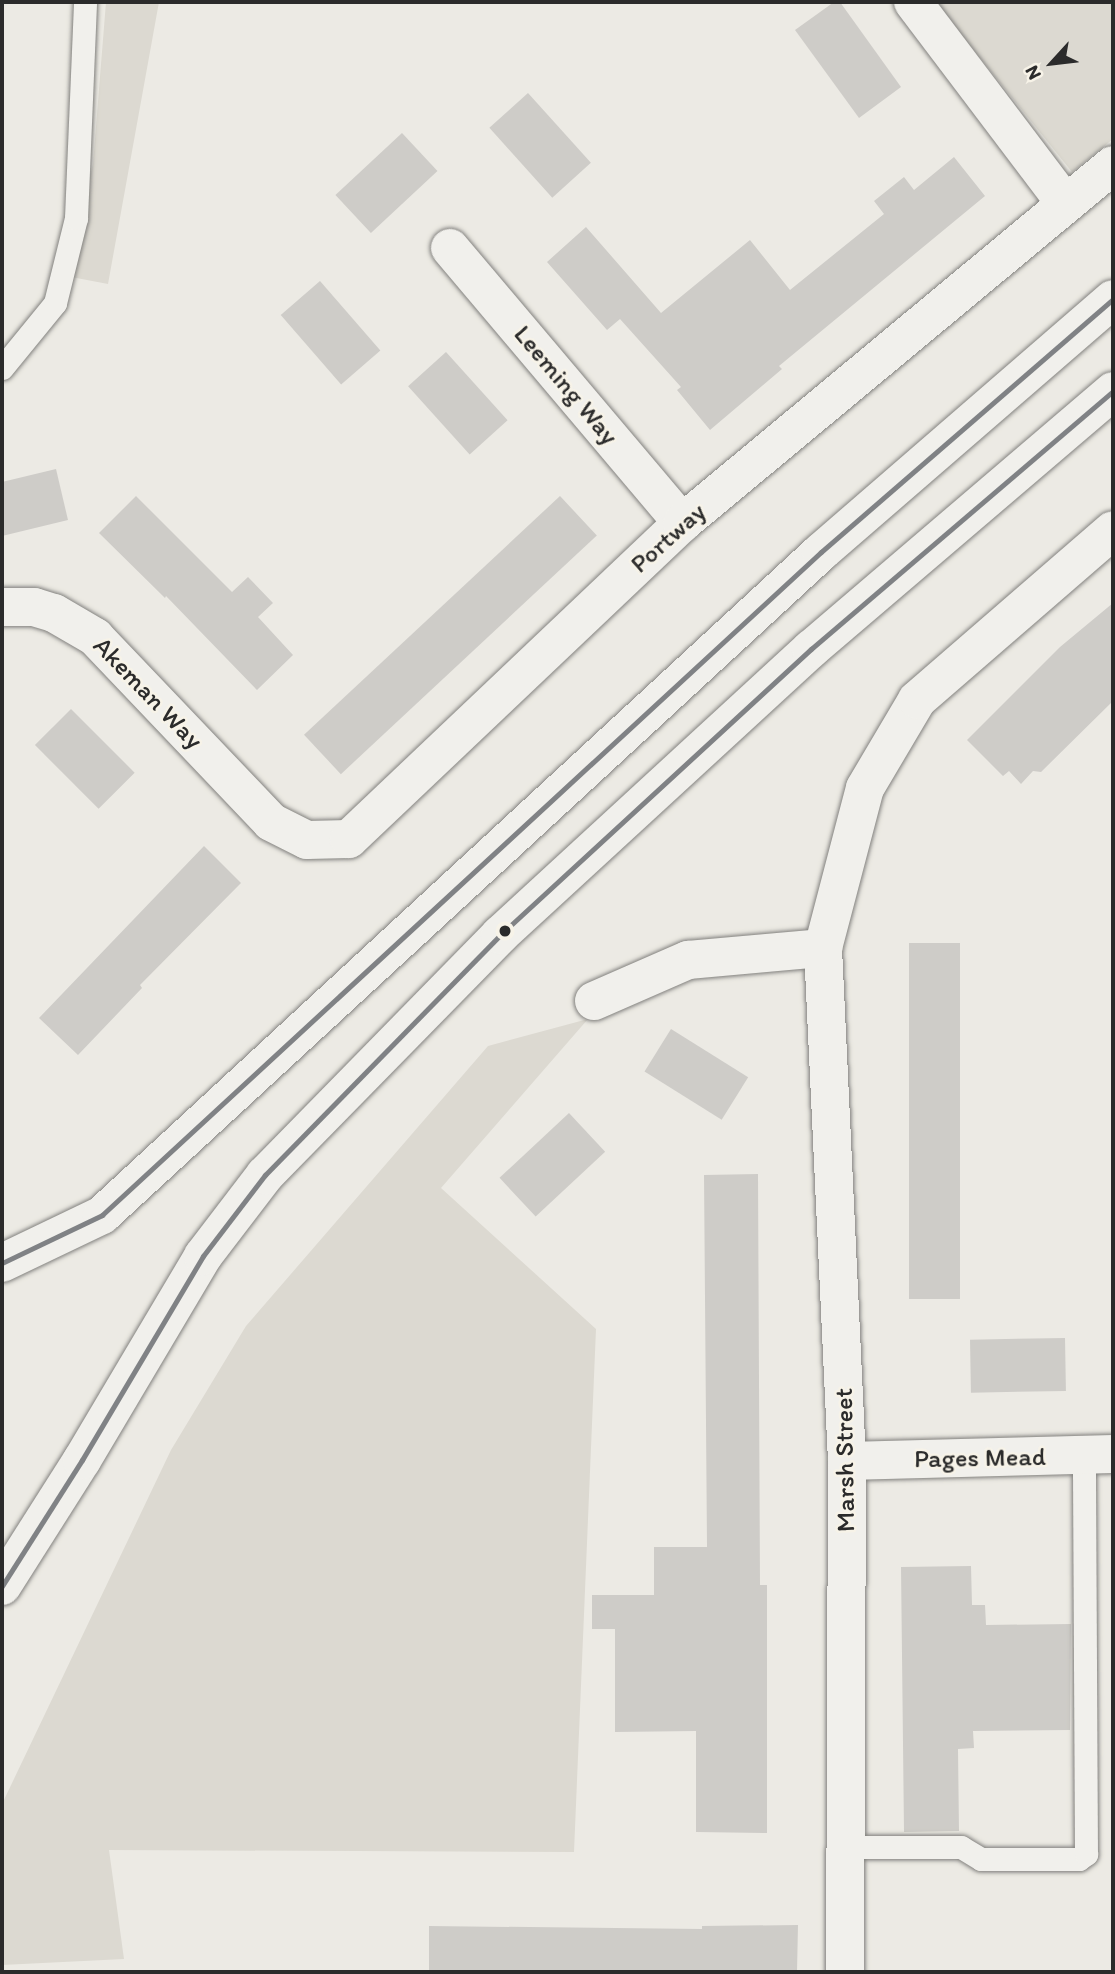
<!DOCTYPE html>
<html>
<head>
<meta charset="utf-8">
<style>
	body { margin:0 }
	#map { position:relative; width:1115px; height:1974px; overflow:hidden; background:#eceae4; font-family:Itim,sans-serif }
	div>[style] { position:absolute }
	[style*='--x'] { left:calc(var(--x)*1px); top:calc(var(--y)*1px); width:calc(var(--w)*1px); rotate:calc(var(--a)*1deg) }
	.green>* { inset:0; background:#dcd9d1 }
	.building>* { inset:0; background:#ceccc8; transform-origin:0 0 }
	.roads { filter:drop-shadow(0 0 2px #82817e) drop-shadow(0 0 2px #82817e) }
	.lane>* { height:23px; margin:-11.5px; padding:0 11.5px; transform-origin:11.5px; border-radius:11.5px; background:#f1f0ec }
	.street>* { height:38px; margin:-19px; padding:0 19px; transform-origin:19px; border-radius:19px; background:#f1f0ec }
	.highway>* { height:38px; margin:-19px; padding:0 19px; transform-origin:19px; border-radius:19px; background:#f1f0ec }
	.bus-1>* { height:5px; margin:-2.5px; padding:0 2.5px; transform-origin:2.5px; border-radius:2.5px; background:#808285 }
	.dots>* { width:19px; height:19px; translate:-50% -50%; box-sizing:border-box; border:4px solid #f7f3e8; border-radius:50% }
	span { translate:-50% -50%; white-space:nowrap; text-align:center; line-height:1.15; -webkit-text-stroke:5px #f7f3e8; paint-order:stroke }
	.street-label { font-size:26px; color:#2b2b2b }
	.frame { position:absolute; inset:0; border:4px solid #2b2b2b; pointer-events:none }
	.north { position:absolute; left:1017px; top:28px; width:70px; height:70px; -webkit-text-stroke:5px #f7f3e8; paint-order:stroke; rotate:243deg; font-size:19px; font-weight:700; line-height:28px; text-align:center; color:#2b2b2b }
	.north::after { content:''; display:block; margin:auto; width:24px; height:32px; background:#2b2b2b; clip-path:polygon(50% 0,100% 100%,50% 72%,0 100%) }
</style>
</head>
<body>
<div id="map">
	<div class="green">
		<div style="clip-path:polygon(106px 2px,159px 2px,108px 284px,66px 276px,93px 164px)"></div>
		<div style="clip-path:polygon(935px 2px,1113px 2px,1113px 139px,1072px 172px)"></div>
		<div style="clip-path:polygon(588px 1019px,441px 1188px,596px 1329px,574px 1852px,109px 1850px,124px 1959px,2px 1965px,2px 1804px,171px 1450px,246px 1326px,488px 1046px)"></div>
	</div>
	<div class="building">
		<div style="clip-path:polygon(834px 2px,840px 2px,901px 87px,859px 118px,795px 30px)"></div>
		<div style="left:528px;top:93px;width:94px;height:52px;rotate:48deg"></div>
		<div style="left:402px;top:133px;width:52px;height:91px;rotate:47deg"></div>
		<div style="clip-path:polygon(954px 157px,985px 196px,779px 366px,782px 369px,710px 430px,677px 390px,681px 387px,620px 319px,607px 330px,547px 262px,586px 227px,661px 313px,750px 240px,790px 290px,884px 214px,874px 201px,904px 177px,914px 190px)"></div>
		<div style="left:320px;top:281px;width:92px;height:52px;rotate:49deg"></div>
		<div style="left:446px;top:352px;width:92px;height:51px;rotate:48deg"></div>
		<div style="clip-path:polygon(56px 469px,68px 520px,2px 536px,2px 482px)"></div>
		<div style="clip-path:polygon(136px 496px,232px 592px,248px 577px,273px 603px,258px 617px,293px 655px,257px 690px,166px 596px,165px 598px,99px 533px)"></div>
		<div style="left:560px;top:496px;width:54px;height:350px;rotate:47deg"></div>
		<div style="clip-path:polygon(1113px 603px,1113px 701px,1041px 772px,1033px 771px,1021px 784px,1009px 771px,1003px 776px,967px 740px,1060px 647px)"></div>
		<div style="left:71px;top:709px;width:90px;height:51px;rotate:45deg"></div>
		<div style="clip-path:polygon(204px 846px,241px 883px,140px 985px,142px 988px,78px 1055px,39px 1018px)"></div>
		<div style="left:960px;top:943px;width:356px;height:51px;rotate:90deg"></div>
		<div style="left:671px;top:1029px;width:91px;height:50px;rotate:32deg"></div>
		<div style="left:569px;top:1113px;width:53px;height:95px;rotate:47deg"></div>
		<div style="clip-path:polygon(758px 1174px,760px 1585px,767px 1585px,767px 1833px,696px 1832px,696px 1731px,615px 1732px,615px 1629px,592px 1629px,592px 1595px,654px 1595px,654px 1547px,707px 1547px,704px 1175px)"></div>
		<div style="left:1065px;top:1338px;width:53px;height:95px;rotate:89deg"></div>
		<div style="clip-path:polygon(971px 1566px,972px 1605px,985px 1605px,986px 1625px,1071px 1624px,1070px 1730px,973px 1731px,974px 1748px,958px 1749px,959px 1831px,904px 1832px,901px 1567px)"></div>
		<div style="clip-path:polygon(798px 1925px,797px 1972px,429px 1972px,429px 1926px,702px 1929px,702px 1926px)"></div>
	</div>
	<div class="roads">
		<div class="lane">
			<div style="--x:2;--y:368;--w:84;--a:-50.8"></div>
			<div style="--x:55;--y:303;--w:88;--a:-76.1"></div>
			<div style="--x:76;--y:218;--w:216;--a:-87.6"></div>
			<div style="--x:847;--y:1847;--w:114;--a:0"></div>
			<div style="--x:961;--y:1847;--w:23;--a:31"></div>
			<div style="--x:981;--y:1859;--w:98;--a:0"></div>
			<div style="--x:1079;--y:1859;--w:9;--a:-36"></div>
			<div style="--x:1086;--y:1854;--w:397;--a:-90.3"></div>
		</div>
		<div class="street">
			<div style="--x:913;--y:2;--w:252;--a:52.9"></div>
			<div style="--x:450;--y:248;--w:360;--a:49.8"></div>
			<div style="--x:2;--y:607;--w:32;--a:0"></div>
			<div style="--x:34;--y:607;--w:21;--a:17"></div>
			<div style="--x:54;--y:613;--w:48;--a:30.3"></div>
			<div style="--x:95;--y:637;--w:255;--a:46.4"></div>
			<div style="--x:271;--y:822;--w:40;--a:26.6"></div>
			<div style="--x:307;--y:840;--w:42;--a:-1.4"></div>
			<div style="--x:349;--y:839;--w:459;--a:-43.5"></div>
			<div style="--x:682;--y:523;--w:560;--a:-39.71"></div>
			<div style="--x:823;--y:948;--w:514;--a:87.32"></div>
			<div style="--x:847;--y:1461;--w:511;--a:90.22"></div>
			<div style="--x:594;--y:1001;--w:103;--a:-23.6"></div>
			<div style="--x:688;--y:960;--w:136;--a:-5.1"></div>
			<div style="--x:823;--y:948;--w:165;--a:-75.3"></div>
			<div style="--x:865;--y:788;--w:102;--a:-59.4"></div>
			<div style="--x:917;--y:700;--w:259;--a:-40.9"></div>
			<div style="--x:847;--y:1461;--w:266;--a:-1.5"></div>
		</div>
		<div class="highway">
			<div style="--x:2;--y:1263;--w:111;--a:-25.6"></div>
			<div style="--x:102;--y:1215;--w:978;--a:-42.68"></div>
			<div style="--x:821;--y:552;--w:386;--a:-40.9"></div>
			<div style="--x:2;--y:1586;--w:149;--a:-57.6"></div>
			<div style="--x:82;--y:1460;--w:237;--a:-59.3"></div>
			<div style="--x:203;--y:1256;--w:102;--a:-52.6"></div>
			<div style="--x:265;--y:1175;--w:336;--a:-45.6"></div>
			<div style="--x:500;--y:935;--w:423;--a:-42.6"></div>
			<div style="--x:811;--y:649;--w:397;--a:-40.5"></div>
		</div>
	</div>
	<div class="bus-1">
		<div style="--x:2;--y:1263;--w:111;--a:-25.6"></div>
		<div style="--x:102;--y:1215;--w:978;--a:-42.68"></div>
		<div style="--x:821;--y:552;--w:386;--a:-40.9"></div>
		<div style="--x:2;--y:1586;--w:149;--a:-57.6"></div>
		<div style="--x:82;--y:1460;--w:237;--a:-59.3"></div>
		<div style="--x:203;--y:1256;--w:102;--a:-52.6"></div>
		<div style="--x:265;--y:1175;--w:336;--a:-45.6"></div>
		<div style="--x:500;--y:935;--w:423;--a:-42.6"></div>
		<div style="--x:811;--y:649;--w:397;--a:-40.5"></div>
	</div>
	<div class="dots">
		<div style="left:505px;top:931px;background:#2b2b2b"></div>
	</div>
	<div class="street-label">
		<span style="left:566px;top:385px;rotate:50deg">Leeming Way</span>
		<span style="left:668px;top:538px;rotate:-42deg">Portway</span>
		<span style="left:148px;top:693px;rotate:46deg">Akeman Way</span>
		<span style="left:980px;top:1458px;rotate:-1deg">Pages Mead</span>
		<span style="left:845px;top:1460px;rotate:-91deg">Marsh Street</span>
	</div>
	<div class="frame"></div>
	<div class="north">N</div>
</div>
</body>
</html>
